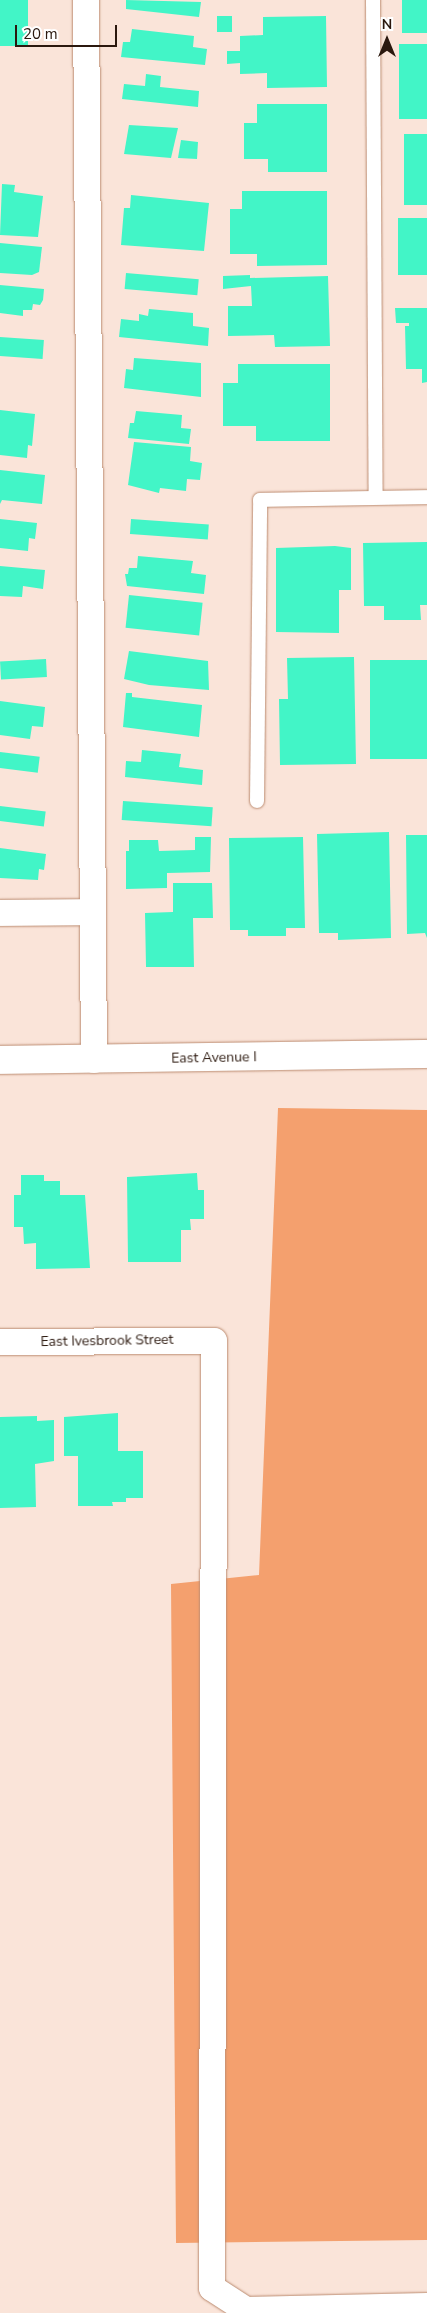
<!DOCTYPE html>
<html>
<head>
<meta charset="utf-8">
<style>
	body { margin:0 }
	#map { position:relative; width:427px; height:2313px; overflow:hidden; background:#fae4d9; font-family:"Nunito Sans",sans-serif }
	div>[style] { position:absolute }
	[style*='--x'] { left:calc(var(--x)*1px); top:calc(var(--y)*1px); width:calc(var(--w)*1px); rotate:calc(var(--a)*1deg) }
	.green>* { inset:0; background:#f4a06e }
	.building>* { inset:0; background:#42f5c7; transform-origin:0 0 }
	.roads { filter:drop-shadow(0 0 1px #bc8c71) drop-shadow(0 0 1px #bc8c71) }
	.service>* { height:14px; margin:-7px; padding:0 7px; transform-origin:7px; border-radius:7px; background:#fff }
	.minor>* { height:26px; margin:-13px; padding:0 13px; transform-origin:13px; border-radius:13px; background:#fff }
	.secondary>* { height:28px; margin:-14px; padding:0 14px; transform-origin:14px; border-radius:14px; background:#fff }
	span { translate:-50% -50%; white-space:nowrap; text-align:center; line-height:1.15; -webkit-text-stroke:4px #fff; paint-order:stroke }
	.street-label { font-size:14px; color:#2b180e }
	.north { position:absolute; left:362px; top:15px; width:50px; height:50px; -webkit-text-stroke:4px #fff; paint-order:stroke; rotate:0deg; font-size:14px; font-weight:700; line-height:20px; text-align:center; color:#2b180e }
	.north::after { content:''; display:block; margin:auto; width:18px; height:22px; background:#2b180e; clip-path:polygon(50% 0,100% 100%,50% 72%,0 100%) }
	.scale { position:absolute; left:15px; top:25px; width:102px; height:22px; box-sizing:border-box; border:2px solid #2b180e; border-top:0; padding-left:6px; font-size:15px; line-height:18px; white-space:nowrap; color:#2b180e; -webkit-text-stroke:4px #fff; paint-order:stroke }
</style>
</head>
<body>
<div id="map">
	<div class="green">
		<div style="clip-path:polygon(278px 1108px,427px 1110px,427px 2240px,176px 2243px,171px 1584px,259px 1575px)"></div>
	</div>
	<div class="building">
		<div style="left:0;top:0;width:28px;height:46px"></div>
		<div style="clip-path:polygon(126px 0,201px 2px,199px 17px,126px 9px)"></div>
		<div style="left:402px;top:0;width:25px;height:33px"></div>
		<div style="left:217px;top:16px;width:15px;height:16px"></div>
		<div style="clip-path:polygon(326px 16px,327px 87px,267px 88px,267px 73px,240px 74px,240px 63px,227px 64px,227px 51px,240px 51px,240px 36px,263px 35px,263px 17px)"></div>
		<div style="clip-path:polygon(132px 29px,194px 36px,193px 47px,207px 49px,205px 65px,121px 57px,123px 42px,130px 42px)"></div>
		<div style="left:399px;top:44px;width:28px;height:75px"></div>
		<div style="clip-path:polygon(146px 74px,161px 76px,160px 87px,199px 91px,198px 107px,122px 99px,124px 84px,145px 86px)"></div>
		<div style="clip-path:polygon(257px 104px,327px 104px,327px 172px,268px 172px,268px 159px,244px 159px,244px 123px,257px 123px)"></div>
		<div style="clip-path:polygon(129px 125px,178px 128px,171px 158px,124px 154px)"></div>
		<div style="left:404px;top:134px;width:23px;height:71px"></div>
		<div style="clip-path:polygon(181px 140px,198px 142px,197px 159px,178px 158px)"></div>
		<div style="clip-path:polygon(2px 184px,15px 185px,14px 192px,43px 196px,38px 237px,0 235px)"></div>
		<div style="clip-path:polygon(242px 191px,327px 191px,327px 265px,257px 266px,257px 254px,230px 254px,230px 209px,242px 209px)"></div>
		<div style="clip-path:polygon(131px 195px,209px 203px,204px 251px,121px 245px,124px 208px,130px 208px)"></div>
		<div style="left:398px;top:218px;width:29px;height:57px"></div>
		<div style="clip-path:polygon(0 243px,42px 247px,39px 272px,32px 275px,0 273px)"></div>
		<div style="left:126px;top:273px;width:73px;height:16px;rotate:5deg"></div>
		<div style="clip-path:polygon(250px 275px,250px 278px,328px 276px,330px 346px,275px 347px,274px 335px,228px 336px,228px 306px,252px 306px,251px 286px,223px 289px,223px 276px)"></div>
		<div style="clip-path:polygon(0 285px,44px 289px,43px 300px,40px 305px,33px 304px,32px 310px,23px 310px,23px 316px,0 313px)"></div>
		<div style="clip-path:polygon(395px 308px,427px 308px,427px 382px,422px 383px,422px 369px,406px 369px,405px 326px,409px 326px,409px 323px,396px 323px)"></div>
		<div style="clip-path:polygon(149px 309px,193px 313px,193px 326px,209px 328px,208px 346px,119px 337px,121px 319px,139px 321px,139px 314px,148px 316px)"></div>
		<div style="left:0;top:337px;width:44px;height:19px;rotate:4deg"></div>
		<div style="clip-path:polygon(134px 358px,201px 363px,201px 397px,124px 388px,126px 369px,133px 370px)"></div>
		<div style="clip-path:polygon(238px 364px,330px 364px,330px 441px,256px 441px,256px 426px,223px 426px,223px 383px,238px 383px)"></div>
		<div style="clip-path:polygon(0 410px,35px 414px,32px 446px,28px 445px,27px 458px,0 455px)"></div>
		<div style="clip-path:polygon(136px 411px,182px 415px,181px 428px,191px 429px,189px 444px,128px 438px,130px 423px,134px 423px)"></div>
		<div style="clip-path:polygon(134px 442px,191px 447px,190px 461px,202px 463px,200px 480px,187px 479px,186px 491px,160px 488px,159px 493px,128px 485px)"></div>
		<div style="clip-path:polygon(0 470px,45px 475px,42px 504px,2px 500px,0 504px)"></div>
		<div style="clip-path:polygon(0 519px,37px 523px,35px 539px,29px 538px,28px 551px,0 548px)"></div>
		<div style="left:131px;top:519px;width:78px;height:15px;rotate:4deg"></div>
		<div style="clip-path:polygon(427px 542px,427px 605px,420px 605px,421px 620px,384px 620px,384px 606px,364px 606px,363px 543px)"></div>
		<div style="clip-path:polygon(335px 546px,351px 548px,351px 590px,339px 590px,339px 633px,276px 632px,276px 548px)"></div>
		<div style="clip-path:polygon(138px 556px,193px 561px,191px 573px,206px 575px,204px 594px,127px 586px,125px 574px,128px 574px,129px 568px,137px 568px)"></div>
		<div style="clip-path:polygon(0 566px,45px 570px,43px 589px,23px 586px,22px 597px,0 596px)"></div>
		<div style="left:129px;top:595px;width:74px;height:33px;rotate:6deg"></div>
		<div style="clip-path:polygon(129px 651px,208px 661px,209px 690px,149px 685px,124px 679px)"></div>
		<div style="clip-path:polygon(354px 657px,356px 764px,280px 765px,279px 699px,288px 699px,287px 658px)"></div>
		<div style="left:46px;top:659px;width:18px;height:46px;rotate:87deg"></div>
		<div style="left:427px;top:660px;width:99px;height:57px;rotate:90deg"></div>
		<div style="clip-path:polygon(126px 693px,132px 693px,132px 697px,202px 705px,199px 737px,123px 727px)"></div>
		<div style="clip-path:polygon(0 701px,45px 707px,43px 727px,32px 726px,30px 739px,0 735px)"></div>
		<div style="clip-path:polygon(142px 750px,181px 754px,179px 767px,203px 770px,202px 785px,125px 777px,126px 761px,141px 762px)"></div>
		<div style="left:0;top:752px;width:40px;height:16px;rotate:7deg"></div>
		<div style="left:123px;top:801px;width:90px;height:19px;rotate:4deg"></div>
		<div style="left:0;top:806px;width:46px;height:15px;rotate:7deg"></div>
		<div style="clip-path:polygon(389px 832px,391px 938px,338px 940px,338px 933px,319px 933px,317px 834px)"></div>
		<div style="clip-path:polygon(406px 835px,427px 835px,427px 938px,425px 933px,407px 934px)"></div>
		<div style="clip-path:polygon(195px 837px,211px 837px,210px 872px,167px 873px,167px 888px,126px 889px,126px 851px,129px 851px,129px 840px,158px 840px,159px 851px,195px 850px)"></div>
		<div style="clip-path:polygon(303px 837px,305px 928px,286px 928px,286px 936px,248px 936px,248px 930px,230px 930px,229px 838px)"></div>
		<div style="clip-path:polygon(0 848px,46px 854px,44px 870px,39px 869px,38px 880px,0 878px)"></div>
		<div style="clip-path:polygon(173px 883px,212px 883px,213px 918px,193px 918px,194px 967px,146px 967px,145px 913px,173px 912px)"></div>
		<div style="clip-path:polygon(197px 1173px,198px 1190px,204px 1190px,204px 1219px,190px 1219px,191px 1230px,181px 1230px,181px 1262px,128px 1262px,127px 1177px)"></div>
		<div style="clip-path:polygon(21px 1175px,44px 1175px,44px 1181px,60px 1181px,60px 1195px,85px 1195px,90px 1268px,36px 1269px,36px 1243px,24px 1244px,23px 1227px,14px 1227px,14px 1195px,21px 1195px)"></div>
		<div style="clip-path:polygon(118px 1413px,118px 1451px,143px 1451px,143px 1498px,126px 1498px,126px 1502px,112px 1502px,113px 1506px,78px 1506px,78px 1456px,64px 1456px,64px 1417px)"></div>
		<div style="clip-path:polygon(37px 1416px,37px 1421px,54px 1420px,54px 1461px,35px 1464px,36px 1507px,0 1508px,0 1417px)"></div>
	</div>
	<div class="roads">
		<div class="service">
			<div style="--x:373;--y:0;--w:497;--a:89.7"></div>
			<div style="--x:257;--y:801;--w:301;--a:-89.4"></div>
			<div style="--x:260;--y:500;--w:167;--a:-1"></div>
		</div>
		<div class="minor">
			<div style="--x:86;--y:0;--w:1060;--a:89.57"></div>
			<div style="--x:0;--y:913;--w:93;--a:-0.6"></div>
			<div style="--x:0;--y:1342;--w:214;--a:-0.3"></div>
			<div style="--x:214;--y:1341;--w:947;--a:90.12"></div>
			<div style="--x:212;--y:2288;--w:40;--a:32.9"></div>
			<div style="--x:246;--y:2310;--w:181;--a:-1.3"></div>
		</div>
		<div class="secondary">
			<div style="--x:0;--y:1060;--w:427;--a:-0.8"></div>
		</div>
	</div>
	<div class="street-label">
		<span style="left:214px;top:1058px;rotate:-1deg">East Avenue I</span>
		<span style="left:107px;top:1341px;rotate:-1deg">East Ivesbrook Street</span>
	</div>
	<div class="north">N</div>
	<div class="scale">20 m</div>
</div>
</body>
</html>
